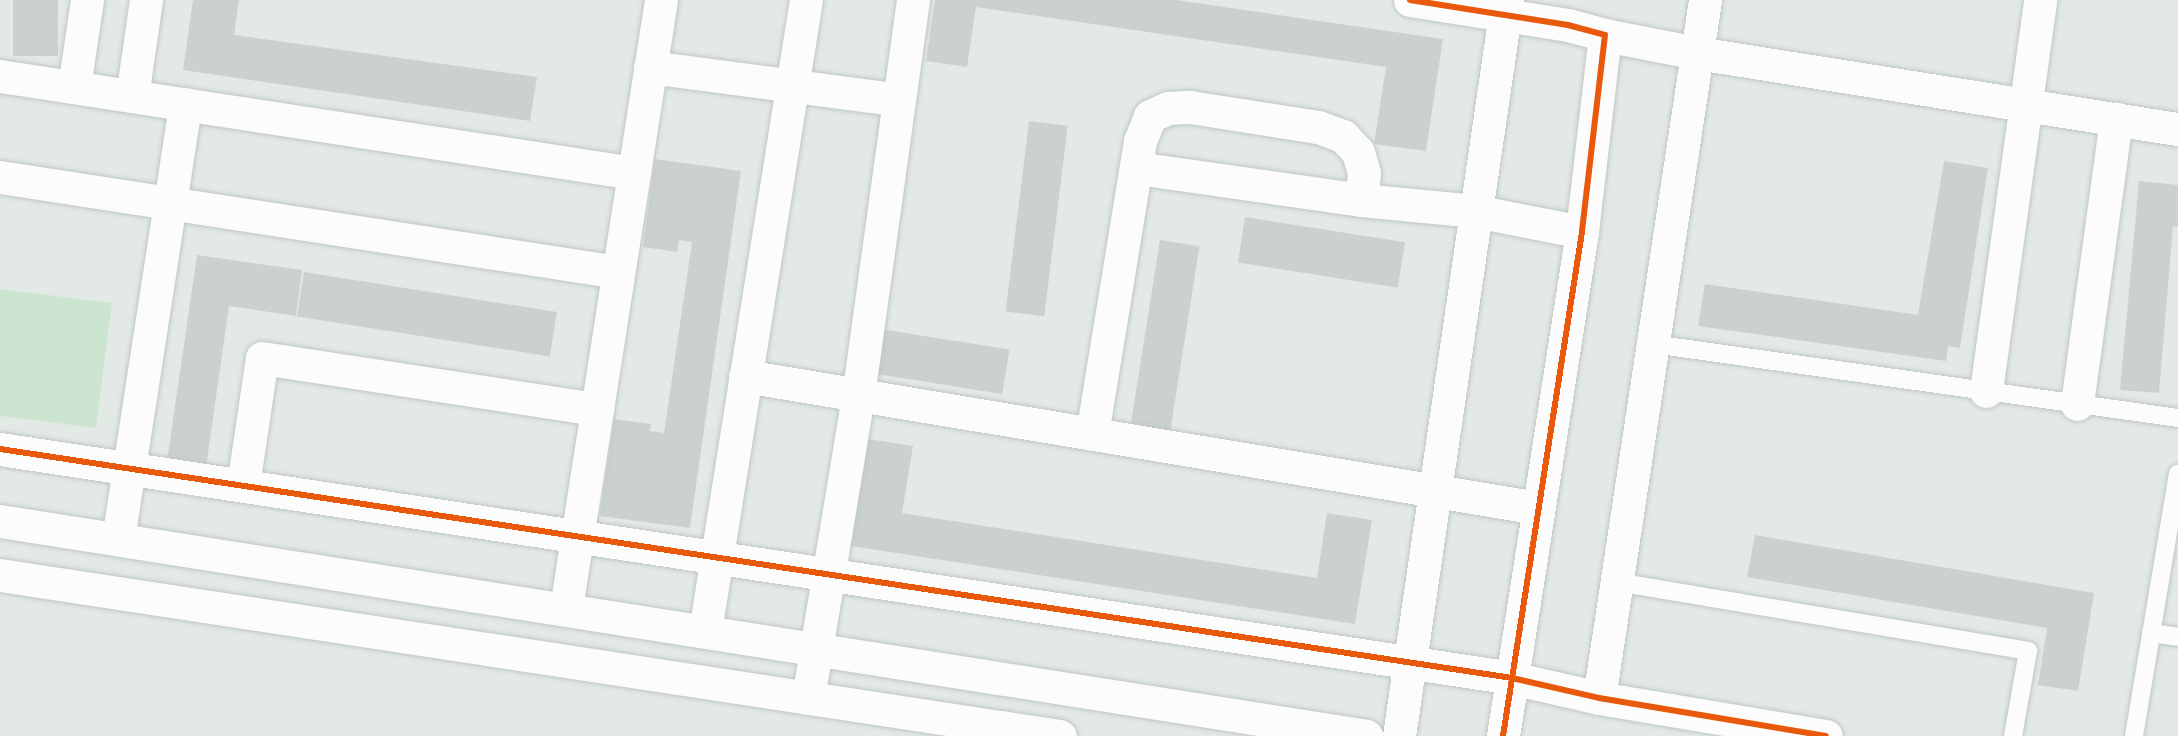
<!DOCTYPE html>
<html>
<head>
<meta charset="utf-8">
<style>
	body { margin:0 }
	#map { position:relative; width:2178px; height:736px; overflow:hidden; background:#e3eae6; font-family:"DejaVu Sans",sans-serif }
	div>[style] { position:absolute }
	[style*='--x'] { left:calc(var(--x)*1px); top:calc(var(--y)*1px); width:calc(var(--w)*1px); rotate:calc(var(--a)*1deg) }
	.green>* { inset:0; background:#cbe5d1 }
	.building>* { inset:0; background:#cad1ce; transform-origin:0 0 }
	.roads { filter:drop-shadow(0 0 2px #c0c7c3) drop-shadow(0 0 2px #c0c7c3) }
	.service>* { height:18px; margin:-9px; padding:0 9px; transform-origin:9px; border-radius:9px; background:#fbfcfb }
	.minor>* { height:33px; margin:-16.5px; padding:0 16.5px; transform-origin:16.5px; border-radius:16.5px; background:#fbfcfb }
	.secondary>* { height:33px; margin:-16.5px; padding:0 16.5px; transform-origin:16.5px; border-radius:16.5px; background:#fbfcfb }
	.cycleway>* { height:6px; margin:-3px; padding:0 3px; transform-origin:3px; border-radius:3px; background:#e8590c }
	span { translate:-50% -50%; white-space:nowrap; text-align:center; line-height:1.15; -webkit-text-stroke:6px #f1f9f5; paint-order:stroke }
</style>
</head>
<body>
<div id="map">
	<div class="green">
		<div style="clip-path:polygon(0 289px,112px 303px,96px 428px,0 416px)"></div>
	</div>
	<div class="building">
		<div style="left:13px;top:0;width:45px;height:56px"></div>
		<div style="clip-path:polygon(193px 0,239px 0,234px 35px,537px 77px,530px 121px,183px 70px)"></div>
		<div style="clip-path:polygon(935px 0,1176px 0,1443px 39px,1426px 151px,1374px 144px,1386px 67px,976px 7px,967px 67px,926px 61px)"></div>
		<div style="left:1029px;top:121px;width:39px;height:192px;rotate:7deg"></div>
		<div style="clip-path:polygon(655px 159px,741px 171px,690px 528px,600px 516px,614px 419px,651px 424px,650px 431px,664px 433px,692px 242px,679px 240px,677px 252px,643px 247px)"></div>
		<div style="clip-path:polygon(1944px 161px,1988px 168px,1960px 348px,1948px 346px,1946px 361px,1698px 326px,1705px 284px,1918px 315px)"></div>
		<div style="clip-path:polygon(2139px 181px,2178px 185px,2178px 227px,2173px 226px,2159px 393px,2120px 390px)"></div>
		<div style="left:1245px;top:217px;width:162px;height:46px;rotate:9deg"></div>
		<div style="left:1160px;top:240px;width:40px;height:191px;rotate:9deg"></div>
		<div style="clip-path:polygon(197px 255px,302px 270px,296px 316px,229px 306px,205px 474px,166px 468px)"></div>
		<div style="left:304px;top:272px;width:256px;height:45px;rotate:9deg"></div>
		<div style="left:880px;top:329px;width:131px;height:45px;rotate:9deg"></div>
		<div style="clip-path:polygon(868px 439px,913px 446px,902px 513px,1317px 578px,1327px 513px,1372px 520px,1355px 624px,851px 546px)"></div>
		<div style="clip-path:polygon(1755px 535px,2094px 593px,2078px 691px,2038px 685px,2047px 628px,1747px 577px)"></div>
	</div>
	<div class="roads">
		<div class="service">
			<div style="--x:1653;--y:344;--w:530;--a:8.02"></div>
			<div style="--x:1617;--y:582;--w:417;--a:9.5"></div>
			<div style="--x:2028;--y:651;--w:86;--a:100"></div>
			<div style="--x:2151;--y:633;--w:27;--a:8"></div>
			<div style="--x:2134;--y:736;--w:266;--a:-80.5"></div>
		</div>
		<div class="minor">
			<div style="--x:1410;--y:0;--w:160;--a:9"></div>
			<div style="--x:1568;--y:25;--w:38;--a:15"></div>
			<div style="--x:1605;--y:35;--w:198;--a:96.7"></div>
			<div style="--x:1582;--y:232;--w:510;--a:98.91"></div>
			<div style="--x:1605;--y:35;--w:94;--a:11.1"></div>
			<div style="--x:1697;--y:53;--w:487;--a:9"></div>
			<div style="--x:650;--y:67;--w:251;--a:7.5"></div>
			<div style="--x:0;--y:76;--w:641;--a:8.7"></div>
			<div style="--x:74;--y:87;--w:88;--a:-81.5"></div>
			<div style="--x:132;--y:96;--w:97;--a:-81.7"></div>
			<div style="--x:1137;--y:168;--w:226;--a:8.1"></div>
			<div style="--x:1361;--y:200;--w:115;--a:5.5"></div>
			<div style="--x:1475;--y:211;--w:109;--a:11.1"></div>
			<div style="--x:0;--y:177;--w:625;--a:8.74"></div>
			<div style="--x:745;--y:376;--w:804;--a:9.45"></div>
			<div style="--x:1986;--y:391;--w:395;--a:-82.1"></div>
			<div style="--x:2077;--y:404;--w:288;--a:-82.2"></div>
			<div style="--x:1092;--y:434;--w:297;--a:-80.7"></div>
			<div style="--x:1140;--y:141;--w:27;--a:-68"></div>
			<div style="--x:1150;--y:116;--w:20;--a:-24"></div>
			<div style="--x:1168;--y:108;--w:22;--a:-3"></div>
			<div style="--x:1190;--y:107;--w:130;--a:8.9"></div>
			<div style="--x:1318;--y:127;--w:27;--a:20"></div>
			<div style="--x:1343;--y:136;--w:22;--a:47"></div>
			<div style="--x:1358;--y:152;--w:22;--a:74"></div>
			<div style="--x:1364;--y:173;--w:27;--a:96"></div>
			<div style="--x:0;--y:449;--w:1529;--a:8.61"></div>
			<div style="--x:1512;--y:678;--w:89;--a:12.9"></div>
			<div style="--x:1599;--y:698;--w:230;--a:9.5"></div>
			<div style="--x:243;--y:485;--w:128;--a:-81.5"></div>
			<div style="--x:262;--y:358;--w:339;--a:8.7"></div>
			<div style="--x:118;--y:539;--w:440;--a:-81.2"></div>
			<div style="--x:566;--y:608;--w:615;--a:-81.12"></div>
			<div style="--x:705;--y:631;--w:639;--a:-80.91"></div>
			<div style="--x:808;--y:698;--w:306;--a:-80.6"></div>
			<div style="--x:858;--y:396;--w:400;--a:-82.1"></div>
			<div style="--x:1599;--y:698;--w:706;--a:-81.36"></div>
			<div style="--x:1399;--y:736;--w:744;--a:-81.65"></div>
		</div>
		<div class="secondary">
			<div style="--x:0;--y:521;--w:1383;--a:8.94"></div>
			<div style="--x:0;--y:575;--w:1072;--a:8.64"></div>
		</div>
	</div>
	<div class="cycleway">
		<div style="--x:1410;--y:0;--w:160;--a:9"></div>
		<div style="--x:1568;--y:25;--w:38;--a:15"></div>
		<div style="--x:1605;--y:35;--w:198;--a:96.7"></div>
		<div style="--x:1582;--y:232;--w:510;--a:98.91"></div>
		<div style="--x:0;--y:449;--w:1529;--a:8.61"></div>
		<div style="--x:1512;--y:678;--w:89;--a:12.9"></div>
		<div style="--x:1599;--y:698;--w:230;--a:9.5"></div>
	</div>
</div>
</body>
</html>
